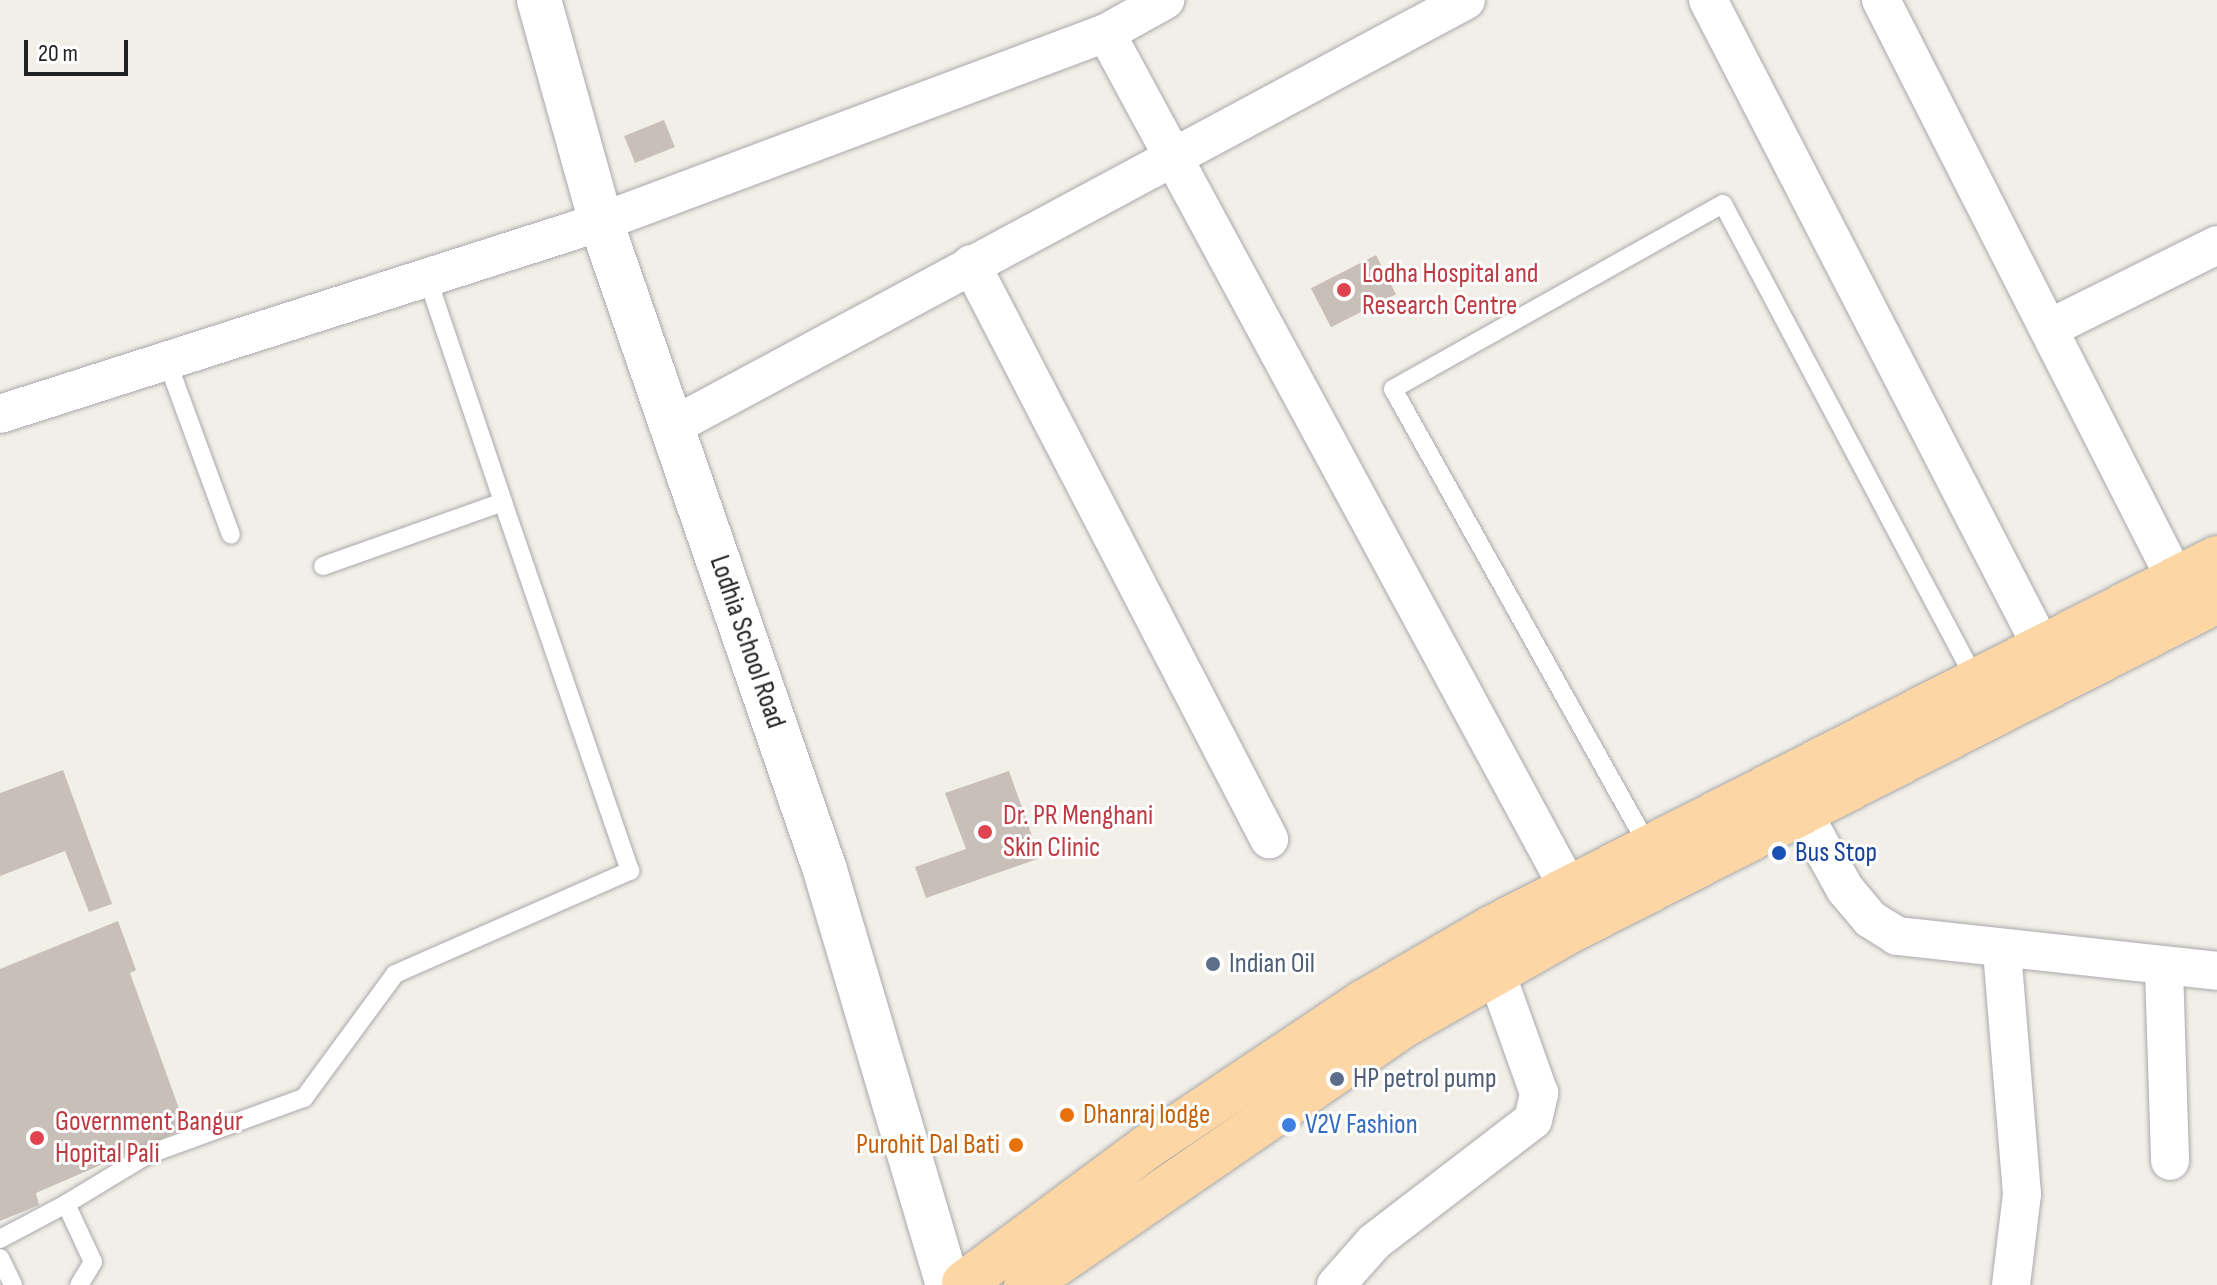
<!DOCTYPE html>
<html>
<head>
<meta charset="utf-8">
<style>
	body { margin:0 }
	#map { position:relative; width:2217px; height:1285px; overflow:hidden; background:#f2efe9; font-family:"Sofia Sans Condensed",sans-serif }
	div>[style] { position:absolute }
	[style*='--x'] { left:calc(var(--x)*1px); top:calc(var(--y)*1px); width:calc(var(--w)*1px); rotate:calc(var(--a)*1deg) }
	.building>* { inset:0; background:#c7bfb8; transform-origin:0 0 }
	.roads { filter:drop-shadow(0 0 2px #a9a9a9) drop-shadow(0 0 2px #a9a9a9) }
	.service>* { height:18px; margin:-9px; padding:0 9px; transform-origin:9px; border-radius:9px; background:#fff }
	.minor>* { height:38px; margin:-19px; padding:0 19px; transform-origin:19px; border-radius:19px; background:#fff }
	.tertiary>* { height:44px; margin:-22px; padding:0 22px; transform-origin:22px; border-radius:22px; background:#fff }
	.primary>* { height:44px; margin:-22px; padding:0 22px; transform-origin:22px; border-radius:22px; background:#fcd6a4 }
	.dots>* { width:22px; height:22px; translate:-50% -50%; box-sizing:border-box; border:4px solid #fff; border-radius:50% }
	span { translate:-50% -50%; white-space:nowrap; text-align:center; line-height:1.15; -webkit-text-stroke:6px #fff; paint-order:stroke }
	.health-label { font-size:28px; color:#be3a42 }
	.left { translate:0 -50%; text-align:left }
	.street-label { font-size:28px; color:#222 }
	.transit-label { font-size:28px; color:#164399 }
	.service-label { font-size:28px; color:#4e5e75 }
	.food-label { font-size:28px; color:#c56008 }
	.right { translate:-100% -50%; text-align:right }
	.shop-label { font-size:28px; color:#366cbe }
	.scale { position:absolute; left:24px; top:40px; width:104px; height:36px; box-sizing:border-box; border:4px solid #222; border-top:0; padding-left:10px; font-size:24px; line-height:28px; white-space:nowrap; color:#222; -webkit-text-stroke:6px #fff; paint-order:stroke }
</style>
</head>
<body>
<div id="map">
	<div class="building">
		<div style="left:664px;top:120px;width:29px;height:43px;rotate:68deg"></div>
		<div style="left:1376px;top:255px;width:44px;height:73px;rotate:63deg"></div>
		<div style="clip-path:polygon(63px 770px,112px 904px,89px 912px,65px 851px,0 876px,0 793px)"></div>
		<div style="clip-path:polygon(1009px 771px,1040px 858px,926px 898px,915px 867px,966px 849px,945px 793px)"></div>
		<div style="clip-path:polygon(118px 921px,136px 970px,130px 973px,186px 1128px,36px 1193px,39px 1205px,0 1221px,0 969px)"></div>
	</div>
	<div class="roads">
		<div class="service">
			<div style="--x:427;--y:277;--w:237;--a:71.3"></div>
			<div style="--x:167;--y:361;--w:185;--a:69.8"></div>
			<div style="--x:1647;--y:844;--w:521;--a:-119.17"></div>
			<div style="--x:1393;--y:389;--w:378;--a:-29.3"></div>
			<div style="--x:1723;--y:204;--w:538;--a:62.05"></div>
			<div style="--x:66;--y:1204;--w:95;--a:-31.2"></div>
			<div style="--x:147;--y:1155;--w:167;--a:-20"></div>
			<div style="--x:304;--y:1098;--w:154;--a:-53.7"></div>
			<div style="--x:395;--y:974;--w:257;--a:-23.7"></div>
			<div style="--x:630;--y:871;--w:390;--a:-109"></div>
			<div style="--x:503;--y:502;--w:191;--a:160.4"></div>
			<div style="--x:0;--y:1239;--w:75;--a:-27.9"></div>
			<div style="--x:66;--y:1204;--w:64;--a:65"></div>
			<div style="--x:93;--y:1262;--w:27;--a:121"></div>
			<div style="--x:0;--y:1258;--w:30;--a:64"></div>
		</div>
		<div class="minor">
			<div style="--x:1708;--y:0;--w:728;--a:62.7"></div>
			<div style="--x:1881;--y:0;--w:651;--a:63.04"></div>
			<div style="--x:1106;--y:33;--w:971;--a:61.59"></div>
			<div style="--x:971;--y:264;--w:648;--a:62.6"></div>
			<div style="--x:2052;--y:327;--w:184;--a:-26.4"></div>
			<div style="--x:0;--y:414;--w:631;--a:-17.72"></div>
			<div style="--x:601;--y:222;--w:539;--a:-20.52"></div>
			<div style="--x:1106;--y:33;--w:68;--a:-29.2"></div>
			<div style="--x:673;--y:426;--w:900;--a:-28.24"></div>
			<div style="--x:1803;--y:813;--w:87;--a:61.1"></div>
			<div style="--x:1845;--y:889;--w:39;--a:50"></div>
			<div style="--x:1870;--y:919;--w:32;--a:32"></div>
			<div style="--x:1897;--y:936;--w:322;--a:6.2"></div>
			<div style="--x:2002;--y:951;--w:244;--a:85.3"></div>
			<div style="--x:2022;--y:1194;--w:92;--a:96.9"></div>
			<div style="--x:2164;--y:968;--w:193;--a:88.2"></div>
			<div style="--x:1336;--y:1285;--w:57;--a:-48.5"></div>
			<div style="--x:1374;--y:1242;--w:200;--a:-37.5"></div>
			<div style="--x:1533;--y:1120;--w:28;--a:-77"></div>
			<div style="--x:1539;--y:1093;--w:127;--a:-109.7"></div>
		</div>
		<div class="tertiary">
			<div style="--x:539;--y:0;--w:230;--a:74.4"></div>
			<div style="--x:601;--y:222;--w:686;--a:70.93"></div>
			<div style="--x:825;--y:870;--w:433;--a:73.5"></div>
		</div>
		<div class="primary">
			<div style="--x:964;--y:1283;--w:228;--a:-36.6"></div>
			<div style="--x:1147;--y:1147;--w:261;--a:-33.8"></div>
			<div style="--x:1364;--y:1002;--w:147;--a:-30.2"></div>
			<div style="--x:1491;--y:928;--w:815;--a:-27.01"></div>
			<div style="--x:1026;--y:1285;--w:461;--a:-34.5"></div>
			<div style="--x:1406;--y:1024;--w:189;--a:-29.6"></div>
			<div style="--x:1570;--y:931;--w:726;--a:-27.02"></div>
		</div>
	</div>
	<div class="dots">
		<div style="left:1344px;top:290px;background:#e0444e"></div>
		<div style="left:985px;top:832px;background:#e0444e"></div>
		<div style="left:1779px;top:853px;background:#1a4fb4"></div>
		<div style="left:1213px;top:964px;background:#5c6f8a"></div>
		<div style="left:1337px;top:1079px;background:#5c6f8a"></div>
		<div style="left:1067px;top:1115px;background:#e8710a"></div>
		<div style="left:1289px;top:1125px;background:#3f7fe0"></div>
		<div style="left:37px;top:1138px;background:#e0444e"></div>
		<div style="left:1016px;top:1145px;background:#e8710a"></div>
	</div>
	<div class="health-label">
		<span class="left" style="left:1362px;top:290px">Lodha Hospital and<br>Research Centre</span>
		<span class="left" style="left:1003px;top:832px">Dr. PR Menghani<br>Skin Clinic</span>
		<span class="left" style="left:55px;top:1138px">Government Bangur<br>Hopital Pali</span>
	</div>
	<div class="street-label">
		<span style="left:747px;top:642px;rotate:71deg">Lodhia School Road</span>
	</div>
	<div class="transit-label">
		<span class="left" style="left:1795px;top:853px">Bus Stop</span>
	</div>
	<div class="service-label">
		<span class="left" style="left:1229px;top:964px">Indian Oil</span>
		<span class="left" style="left:1353px;top:1079px">HP petrol pump</span>
	</div>
	<div class="food-label">
		<span class="left" style="left:1083px;top:1115px">Dhanraj lodge</span>
		<span class="right" style="left:1000px;top:1145px">Purohit Dal Bati</span>
	</div>
	<div class="shop-label">
		<span class="left" style="left:1305px;top:1125px">V2V Fashion</span>
	</div>
	<div class="scale">20 m</div>
</div>
</body>
</html>
